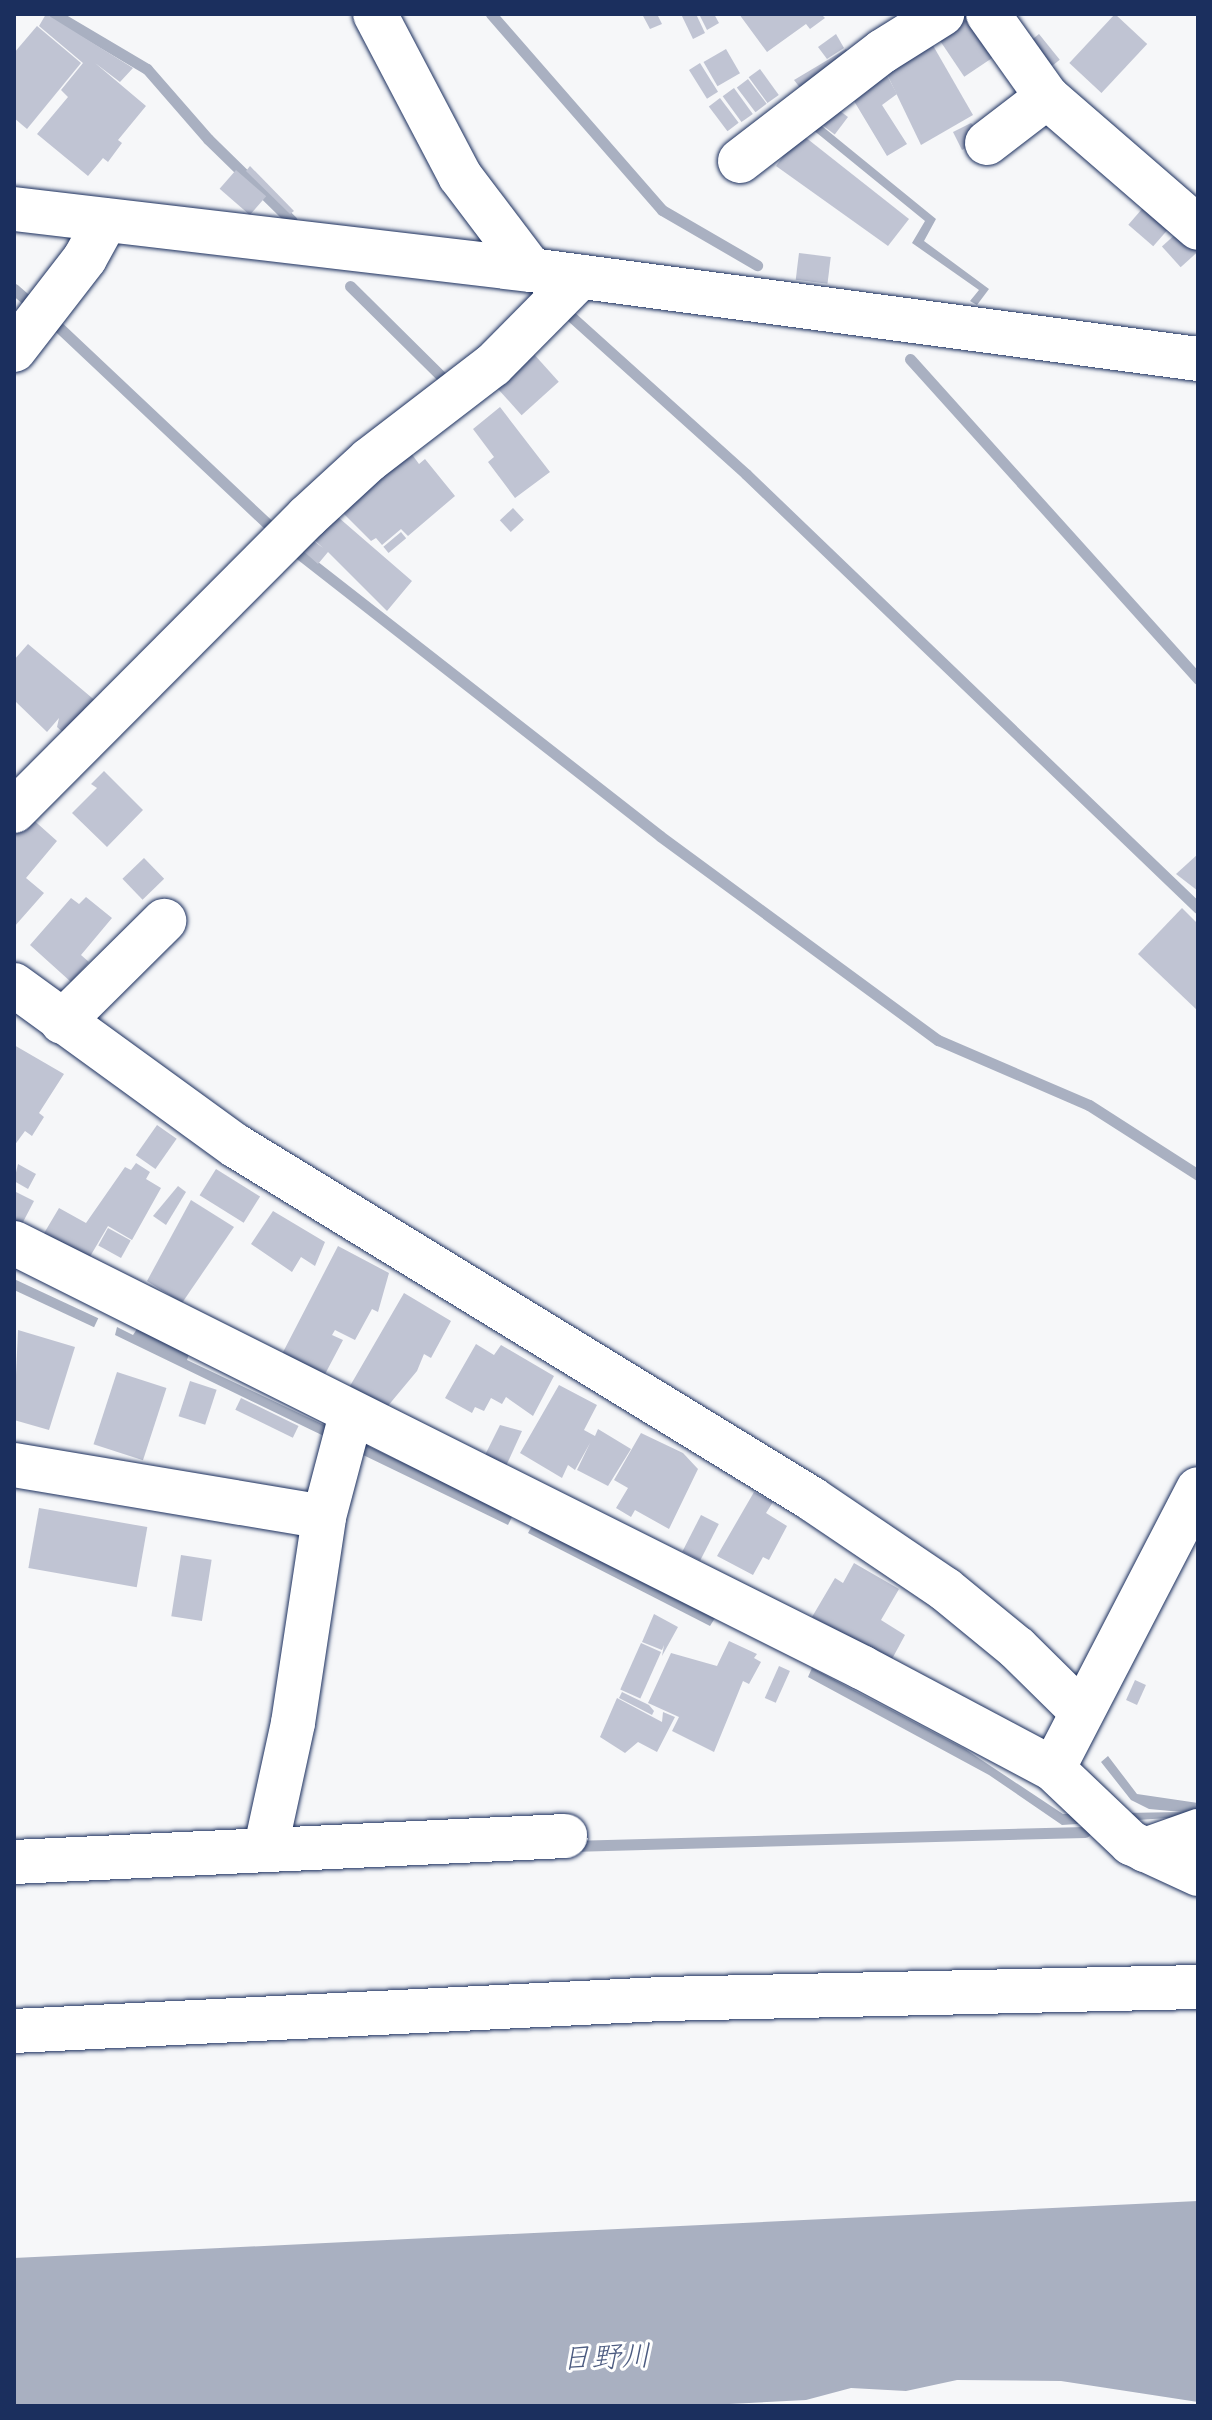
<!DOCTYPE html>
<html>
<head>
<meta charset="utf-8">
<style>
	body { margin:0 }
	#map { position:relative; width:1212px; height:2420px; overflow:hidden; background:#f6f7f9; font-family:Itim,"Klee One",sans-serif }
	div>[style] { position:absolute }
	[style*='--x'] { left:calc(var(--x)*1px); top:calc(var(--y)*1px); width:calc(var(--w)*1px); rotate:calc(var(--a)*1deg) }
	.water>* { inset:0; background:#a9b0c1; transform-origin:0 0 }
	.stream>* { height:11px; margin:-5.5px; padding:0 5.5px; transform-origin:5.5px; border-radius:5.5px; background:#a9b0c1 }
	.building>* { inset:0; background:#c0c4d3; transform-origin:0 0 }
	.roads { filter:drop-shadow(0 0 2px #1b2f5e) drop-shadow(0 0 2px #1b2f5e) }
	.minor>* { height:44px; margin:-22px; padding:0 22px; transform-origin:22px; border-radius:22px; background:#fff }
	span { translate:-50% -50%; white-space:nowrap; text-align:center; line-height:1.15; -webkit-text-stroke:6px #fff; paint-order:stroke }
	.water-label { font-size:30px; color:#4d5c81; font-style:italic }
	.frame { position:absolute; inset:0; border:16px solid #1b2f5e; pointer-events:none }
</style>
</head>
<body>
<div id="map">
	<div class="water">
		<div style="clip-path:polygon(817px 122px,936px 219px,924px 241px,989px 289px,977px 305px,970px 301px,979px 290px,912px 243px,925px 221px,812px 129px)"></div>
		<div style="left:14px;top:1279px;width:93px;height:10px;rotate:25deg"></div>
		<div style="clip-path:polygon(117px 1327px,133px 1335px,137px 1329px,189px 1354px,187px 1360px,513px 1515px,508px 1525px,115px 1335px)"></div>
		<div style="clip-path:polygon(532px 1526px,715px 1618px,710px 1626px,528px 1533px)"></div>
		<div style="clip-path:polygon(812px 1668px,965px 1749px,1063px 1814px,1182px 1812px,1149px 1809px,1131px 1800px,1101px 1762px,1108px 1756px,1137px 1794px,1198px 1803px,1198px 1816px,1062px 1825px,989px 1775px,808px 1677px)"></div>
		<div style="clip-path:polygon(1198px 2201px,1198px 2402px,1061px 2381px,957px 2380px,906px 2391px,851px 2388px,806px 2400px,689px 2406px,14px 2406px,14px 2258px)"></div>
	</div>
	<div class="stream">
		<div style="--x:54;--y:14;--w:108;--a:30.6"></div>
		<div style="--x:147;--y:69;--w:93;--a:48.9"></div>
		<div style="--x:208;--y:139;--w:117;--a:44.3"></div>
		<div style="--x:491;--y:14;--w:260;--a:48.9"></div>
		<div style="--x:662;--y:210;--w:110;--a:30.1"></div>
		<div style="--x:350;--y:286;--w:142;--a:44.7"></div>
		<div style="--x:14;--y:289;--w:28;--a:41"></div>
		<div style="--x:565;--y:311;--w:244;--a:42"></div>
		<div style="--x:746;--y:474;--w:627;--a:43.84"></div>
		<div style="--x:49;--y:318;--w:315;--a:43.3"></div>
		<div style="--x:910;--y:359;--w:431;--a:48"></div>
		<div style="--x:298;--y:553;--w:459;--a:38"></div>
		<div style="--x:660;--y:836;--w:345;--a:36.3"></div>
		<div style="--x:938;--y:1040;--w:164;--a:23.3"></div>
		<div style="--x:1089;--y:1105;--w:130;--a:32.7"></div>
		<div style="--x:570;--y:1846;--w:515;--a:-1.56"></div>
	</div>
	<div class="building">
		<div style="clip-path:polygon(46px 14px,133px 68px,120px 82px,95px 63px,146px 106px,118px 140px,122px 143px,108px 162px,103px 158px,88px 176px,37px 134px,68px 97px,61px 90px,83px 63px,39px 26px)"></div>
		<div style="clip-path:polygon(642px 14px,657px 14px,662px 24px,650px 29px)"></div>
		<div style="clip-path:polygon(681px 14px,696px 14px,705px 33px,693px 39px)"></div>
		<div style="clip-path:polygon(699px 14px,714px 14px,719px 23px,707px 30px)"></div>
		<div style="clip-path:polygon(739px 14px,821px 14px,825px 18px,810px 29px,806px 24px,767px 52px)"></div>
		<div style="left:975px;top:14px;width:46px;height:44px;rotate:56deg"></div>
		<div style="left:1115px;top:14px;width:44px;height:67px;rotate:43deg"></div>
		<div style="clip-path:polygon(37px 26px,81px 63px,27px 129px,14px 118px,14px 53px)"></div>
		<div style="clip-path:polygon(836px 34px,844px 48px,827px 59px,818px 47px)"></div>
		<div style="left:1039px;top:34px;width:33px;height:21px;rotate:51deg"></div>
		<div style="clip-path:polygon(931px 42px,973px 115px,921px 145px,883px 66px)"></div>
		<div style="left:726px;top:49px;width:28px;height:26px;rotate:60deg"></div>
		<div style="clip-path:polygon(846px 49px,855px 61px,808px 98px,794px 80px)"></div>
		<div style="left:700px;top:63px;width:34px;height:13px;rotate:58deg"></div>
		<div style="clip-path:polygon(881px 64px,897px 94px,882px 105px,907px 144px,887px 156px,854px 101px,868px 91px,860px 81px)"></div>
		<div style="left:760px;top:69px;width:32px;height:14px;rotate:54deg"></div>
		<div style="left:748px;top:79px;width:31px;height:14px;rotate:53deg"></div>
		<div style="left:734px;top:88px;width:32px;height:14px;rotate:54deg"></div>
		<div style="left:720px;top:98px;width:31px;height:14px;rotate:53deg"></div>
		<div style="left:832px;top:105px;width:20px;height:22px;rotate:37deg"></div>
		<div style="clip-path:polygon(971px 123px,984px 138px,962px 150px,953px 132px)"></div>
		<div style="clip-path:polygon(800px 133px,909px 219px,888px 246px,776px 166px)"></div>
		<div style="clip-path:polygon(250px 166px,294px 211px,290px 214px,246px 171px)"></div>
		<div style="left:236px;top:170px;width:40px;height:25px;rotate:41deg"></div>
		<div style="left:1148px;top:202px;width:33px;height:30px;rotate:41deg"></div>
		<div style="left:1179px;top:231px;width:28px;height:23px;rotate:48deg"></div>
		<div style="left:799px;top:253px;width:32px;height:27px;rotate:7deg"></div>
		<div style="left:532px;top:352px;width:40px;height:50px;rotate:48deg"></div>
		<div style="clip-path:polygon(500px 407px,550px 472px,515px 498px,488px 462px,494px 457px,473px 429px)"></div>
		<div style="clip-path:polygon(408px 449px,419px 464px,425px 459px,455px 496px,408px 536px,401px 529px,382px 545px,376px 538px,371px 541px,332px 502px)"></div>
		<div style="left:513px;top:508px;width:16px;height:18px;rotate:47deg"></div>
		<div style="clip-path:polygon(331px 511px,412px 581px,387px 611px,328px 552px,318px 564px,301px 549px,310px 538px,323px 548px,310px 536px)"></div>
		<div style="left:401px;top:532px;width:8px;height:23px;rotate:50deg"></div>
		<div style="clip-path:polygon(28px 644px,104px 708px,73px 741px,57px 727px,59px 718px,47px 732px,14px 700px,14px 660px)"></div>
		<div style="clip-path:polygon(104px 771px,143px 810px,107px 847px,72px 813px,97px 788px,91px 784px)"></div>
		<div style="clip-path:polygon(29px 816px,57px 841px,26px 878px,44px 893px,14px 927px,14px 832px)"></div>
		<div style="clip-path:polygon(1198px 854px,1198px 891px,1176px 874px)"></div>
		<div style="left:144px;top:858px;width:29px;height:30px;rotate:46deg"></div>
		<div style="clip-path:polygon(86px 897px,112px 918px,81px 955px,89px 962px,71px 982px,30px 945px,71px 898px,79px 904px)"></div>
		<div style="clip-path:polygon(1182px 908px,1198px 924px,1198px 1011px,1138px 954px)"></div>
		<div style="clip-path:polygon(14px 1045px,64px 1074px,39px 1113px,44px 1117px,32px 1136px,25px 1131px,14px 1146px)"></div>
		<div style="left:157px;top:1125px;width:24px;height:37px;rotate:35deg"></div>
		<div style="clip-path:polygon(136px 1163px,150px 1172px,146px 1179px,161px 1188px,132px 1240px,108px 1226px,88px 1260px,43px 1235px,59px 1208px,86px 1223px,125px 1167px,131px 1170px)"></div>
		<div style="clip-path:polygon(18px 1164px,36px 1174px,28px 1189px,14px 1181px)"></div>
		<div style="left:216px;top:1169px;width:52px;height:31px;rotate:32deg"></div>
		<div style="clip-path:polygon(178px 1186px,186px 1192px,166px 1225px,153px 1216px)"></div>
		<div style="clip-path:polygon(14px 1191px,34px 1201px,22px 1224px,14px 1220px)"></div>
		<div style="clip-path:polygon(191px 1200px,234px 1227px,182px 1303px,147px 1281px)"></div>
		<div style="clip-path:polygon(273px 1211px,325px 1242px,315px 1266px,301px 1257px,292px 1272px,251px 1244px)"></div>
		<div style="left:108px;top:1228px;width:26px;height:20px;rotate:29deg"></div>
		<div style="clip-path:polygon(338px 1246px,389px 1273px,378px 1312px,372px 1309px,355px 1340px,335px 1330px,332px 1335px,343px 1340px,323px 1378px,281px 1356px)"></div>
		<div style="clip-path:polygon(404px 1293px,451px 1321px,431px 1358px,424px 1354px,417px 1371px,387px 1407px,350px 1386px)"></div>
		<div style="clip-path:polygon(18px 1330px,75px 1347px,49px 1430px,14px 1420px)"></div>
		<div style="clip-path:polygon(476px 1344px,494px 1355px,501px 1345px,554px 1376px,533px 1416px,506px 1397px,502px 1404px,491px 1398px,484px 1411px,475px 1407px,472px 1413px,445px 1398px)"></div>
		<div style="left:117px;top:1372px;width:52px;height:76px;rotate:18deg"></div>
		<div style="left:190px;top:1381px;width:28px;height:37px;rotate:18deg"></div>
		<div style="clip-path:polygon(559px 1385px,597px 1405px,584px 1430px,595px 1436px,598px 1429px,631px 1449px,608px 1486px,577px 1470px,590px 1443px,575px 1470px,568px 1465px,562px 1478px,520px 1453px)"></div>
		<div style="left:241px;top:1398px;width:64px;height:13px;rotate:26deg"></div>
		<div style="clip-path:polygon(500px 1425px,522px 1431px,506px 1466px,485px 1455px)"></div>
		<div style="clip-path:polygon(641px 1433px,683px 1453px,698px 1469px,669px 1529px,635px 1510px,631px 1517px,616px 1508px,628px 1488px,614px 1480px)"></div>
		<div style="clip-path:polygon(754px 1492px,773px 1502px,766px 1513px,787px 1526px,769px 1560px,763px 1557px,753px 1575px,717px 1556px)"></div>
		<div style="left:39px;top:1508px;width:110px;height:61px;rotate:10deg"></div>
		<div style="left:701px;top:1515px;width:20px;height:41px;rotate:27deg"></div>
		<div style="left:181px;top:1555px;width:31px;height:62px;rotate:9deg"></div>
		<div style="clip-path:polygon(854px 1563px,899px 1589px,881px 1620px,905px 1635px,892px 1659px,812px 1617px,835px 1578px,843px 1583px)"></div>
		<div style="clip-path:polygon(654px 1614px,678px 1627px,662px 1656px,664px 1645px,662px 1650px,642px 1642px)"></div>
		<div style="clip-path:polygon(729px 1641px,757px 1654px,754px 1658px,761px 1662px,749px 1684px,743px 1681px,714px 1752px,672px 1731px,679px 1717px,648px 1703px,671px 1653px,717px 1666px)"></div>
		<div style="left:641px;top:1643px;width:22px;height:51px;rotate:24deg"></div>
		<div style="left:779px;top:1666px;width:12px;height:35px;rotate:24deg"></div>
		<div style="left:1135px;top:1680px;width:12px;height:22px;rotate:24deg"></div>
		<div style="clip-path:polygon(622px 1692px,649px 1705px,654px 1711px,652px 1715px,619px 1698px)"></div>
		<div style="clip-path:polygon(617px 1698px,662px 1722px,663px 1712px,675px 1717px,657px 1752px,638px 1742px,625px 1753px,600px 1737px)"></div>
	</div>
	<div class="roads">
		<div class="minor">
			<div style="--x:375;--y:14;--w:183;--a:62.3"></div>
			<div style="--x:460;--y:176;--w:118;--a:52.9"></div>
			<div style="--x:988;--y:14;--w:102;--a:54.6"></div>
			<div style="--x:1047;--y:97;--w:200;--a:40.9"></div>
			<div style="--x:987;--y:143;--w:76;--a:-37.5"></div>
			<div style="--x:740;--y:161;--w:180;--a:-37.6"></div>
			<div style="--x:883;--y:51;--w:70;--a:-32.1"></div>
			<div style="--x:14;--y:209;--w:521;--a:6.73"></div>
			<div style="--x:531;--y:270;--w:673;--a:7.6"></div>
			<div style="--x:14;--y:350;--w:116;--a:-52.3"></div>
			<div style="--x:85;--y:258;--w:43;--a:-61.1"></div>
			<div style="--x:14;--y:811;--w:415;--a:-45.1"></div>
			<div style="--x:307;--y:517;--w:84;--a:-42.6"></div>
			<div style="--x:369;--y:460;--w:156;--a:-37.5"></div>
			<div style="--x:493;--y:365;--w:124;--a:-45.3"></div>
			<div style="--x:14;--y:985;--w:274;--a:36"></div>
			<div style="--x:236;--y:1146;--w:676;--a:31.5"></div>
			<div style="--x:812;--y:1499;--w:161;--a:34.1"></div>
			<div style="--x:945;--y:1589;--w:93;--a:39.3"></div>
			<div style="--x:1017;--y:1648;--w:91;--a:44.6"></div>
			<div style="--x:62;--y:1022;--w:144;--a:-44.7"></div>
			<div style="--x:14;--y:1243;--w:949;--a:26.59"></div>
			<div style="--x:863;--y:1668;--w:215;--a:28"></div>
			<div style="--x:1053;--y:1769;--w:108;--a:43.5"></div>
			<div style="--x:1131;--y:1843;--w:74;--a:24.8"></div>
			<div style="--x:14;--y:1465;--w:314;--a:9.5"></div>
			<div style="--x:324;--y:1517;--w:106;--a:-75.2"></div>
			<div style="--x:1053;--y:1769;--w:315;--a:-62.6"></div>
			<div style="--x:266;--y:1847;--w:127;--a:-77.7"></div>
			<div style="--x:293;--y:1723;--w:208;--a:-81.4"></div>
			<div style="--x:1145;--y:1850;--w:56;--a:-19.7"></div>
			<div style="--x:14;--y:1862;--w:552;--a:-2.7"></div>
			<div style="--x:14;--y:2031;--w:649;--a:-2.83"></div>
			<div style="--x:662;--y:1999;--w:536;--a:-1.28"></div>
		</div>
	</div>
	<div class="water-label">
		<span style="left:606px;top:2357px;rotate:-2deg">日野川</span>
	</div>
	<div class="frame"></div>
</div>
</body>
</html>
